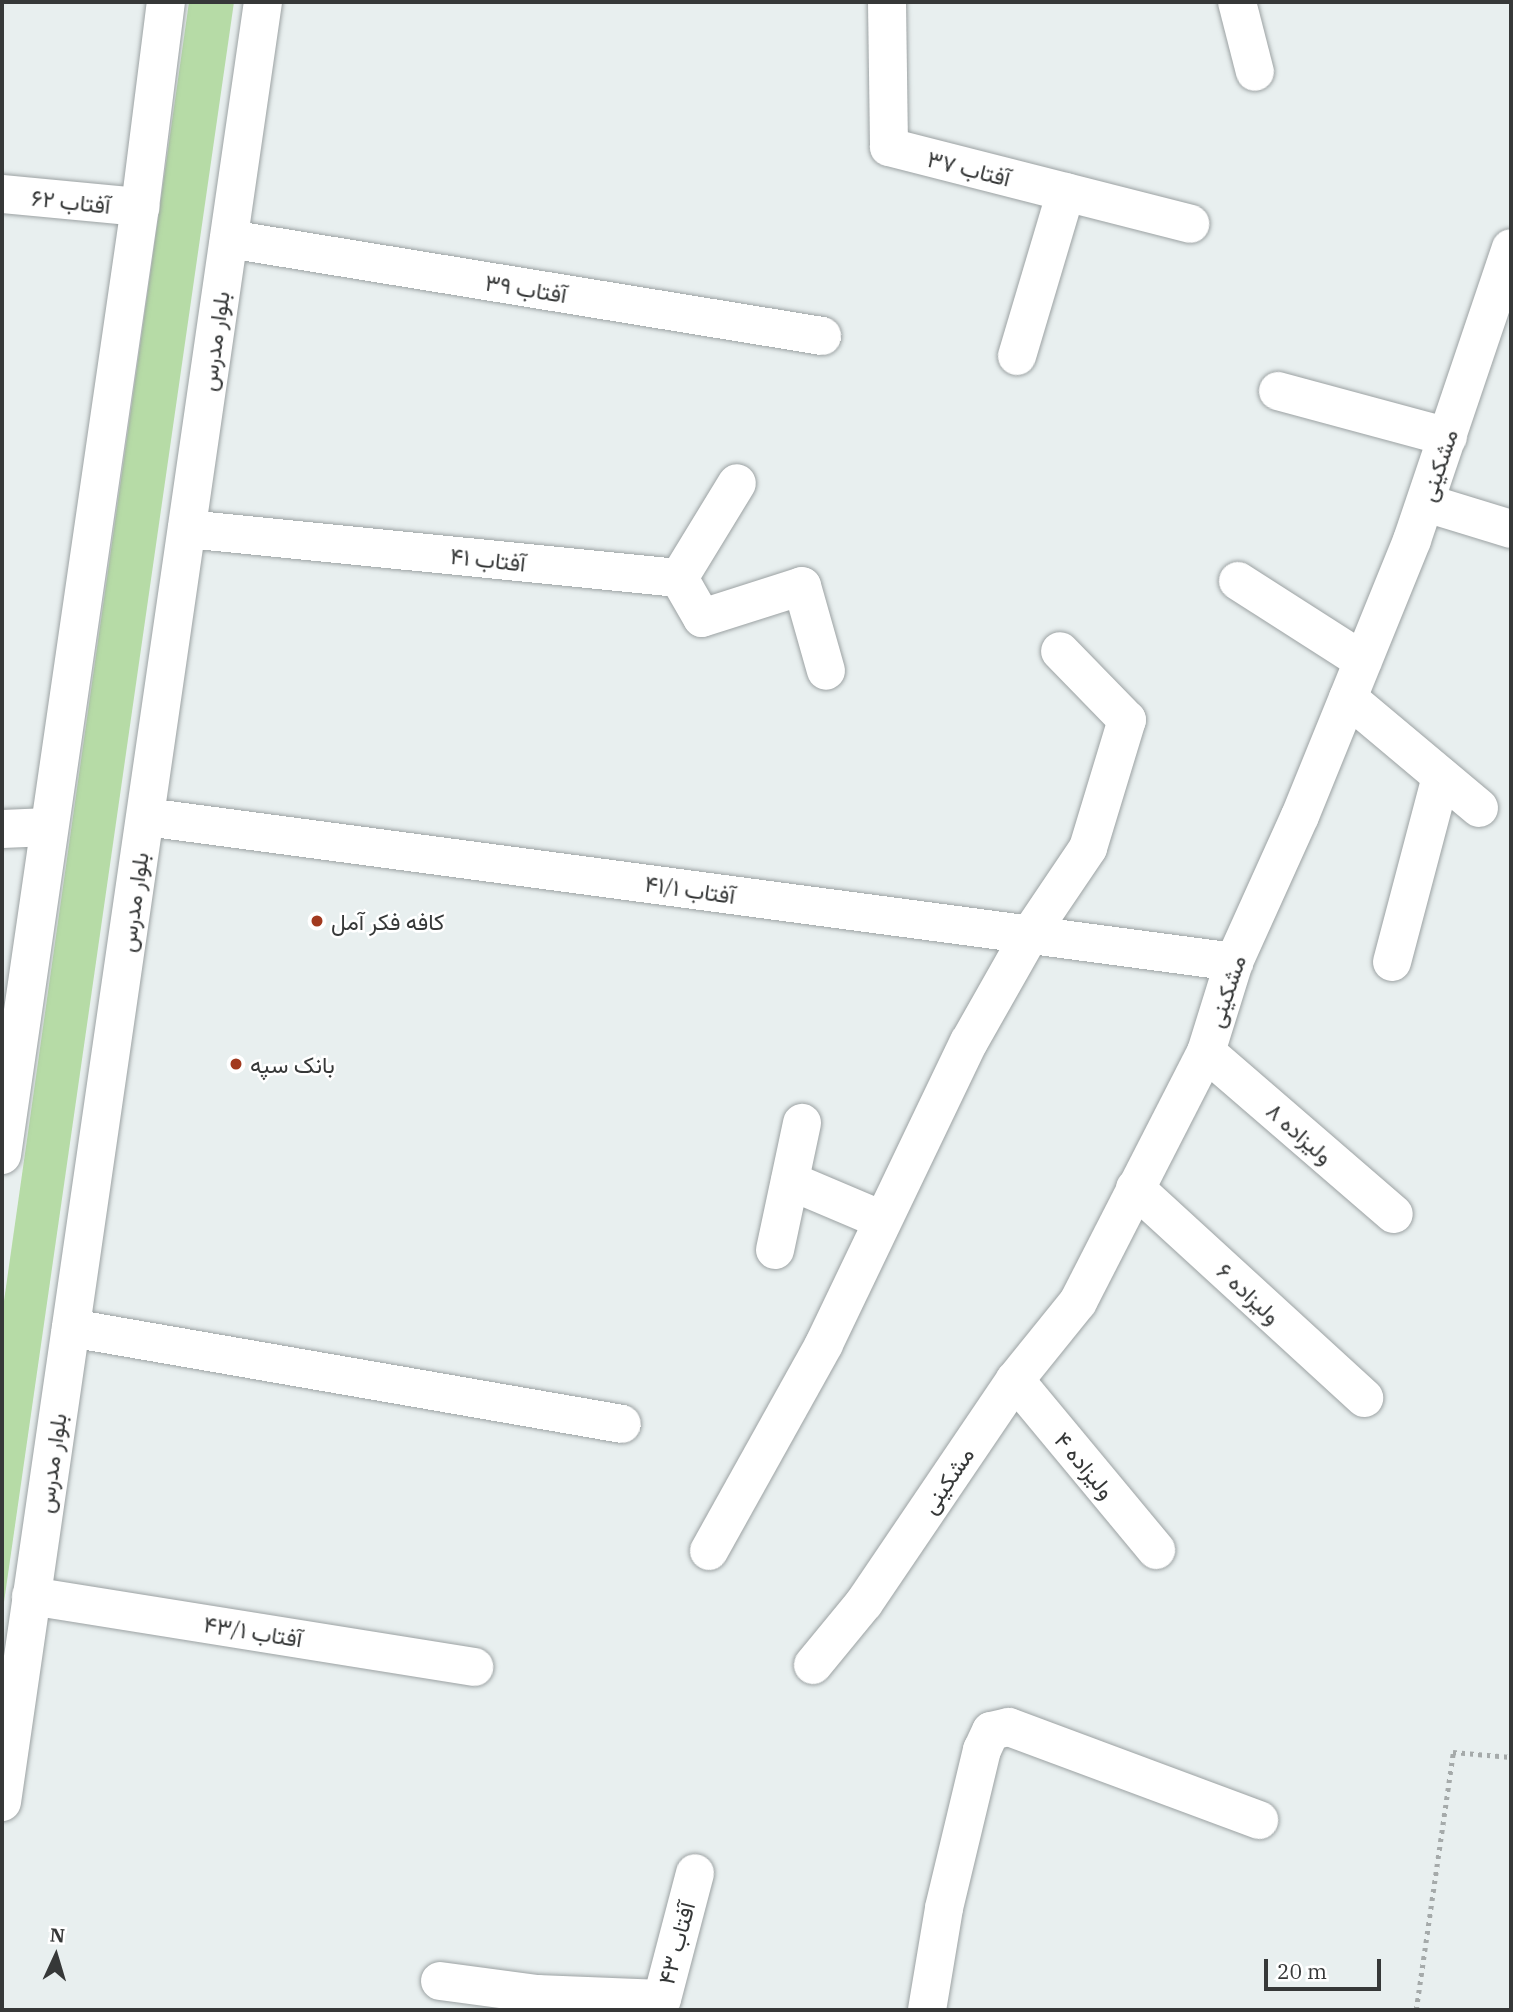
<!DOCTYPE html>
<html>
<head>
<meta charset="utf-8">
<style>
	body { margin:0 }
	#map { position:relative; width:1513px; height:2012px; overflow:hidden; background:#e8efef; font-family:"IBM Plex Serif",Vazirmatn,serif }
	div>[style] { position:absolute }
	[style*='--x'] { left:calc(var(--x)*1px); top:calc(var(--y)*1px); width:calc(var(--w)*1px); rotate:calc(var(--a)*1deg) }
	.green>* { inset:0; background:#b6dba6 }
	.path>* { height:4.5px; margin-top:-2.25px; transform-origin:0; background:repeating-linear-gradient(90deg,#a5aaaa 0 3.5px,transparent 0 8.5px) }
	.roads { filter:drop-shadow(0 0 2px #9ca2a3) drop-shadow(0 0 2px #9ca2a3) }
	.minor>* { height:38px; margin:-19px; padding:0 19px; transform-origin:19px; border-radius:19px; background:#fff }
	.major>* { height:38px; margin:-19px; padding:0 19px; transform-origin:19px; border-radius:19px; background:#fff }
	.dots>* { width:19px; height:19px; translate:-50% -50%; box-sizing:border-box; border:4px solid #fff; border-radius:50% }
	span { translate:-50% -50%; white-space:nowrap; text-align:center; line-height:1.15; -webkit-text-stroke:5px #fff; paint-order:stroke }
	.street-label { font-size:23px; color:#363838 }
	.poi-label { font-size:23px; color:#363838 }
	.left { translate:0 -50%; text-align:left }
	.frame { position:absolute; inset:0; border:4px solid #363838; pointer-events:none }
	.north { position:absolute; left:21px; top:1921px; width:70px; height:70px; -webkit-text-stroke:5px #fff; paint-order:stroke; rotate:4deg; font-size:19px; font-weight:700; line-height:28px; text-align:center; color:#363838 }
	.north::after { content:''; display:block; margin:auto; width:24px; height:32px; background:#363838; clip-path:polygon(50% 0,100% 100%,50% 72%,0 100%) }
	.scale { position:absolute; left:1264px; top:1959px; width:117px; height:32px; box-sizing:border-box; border:4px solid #363838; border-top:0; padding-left:9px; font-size:21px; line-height:24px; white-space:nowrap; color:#363838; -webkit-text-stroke:5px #fff; paint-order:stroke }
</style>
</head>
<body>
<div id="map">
	<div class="green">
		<div style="clip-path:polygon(189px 2px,234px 2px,2px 1616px,2px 1315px)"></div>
	</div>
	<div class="path">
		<div style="--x:1416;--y:2010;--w:261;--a:-81.8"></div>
		<div style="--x:1453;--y:1752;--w:58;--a:4.9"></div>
	</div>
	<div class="roads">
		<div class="minor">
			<div style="--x:887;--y:2;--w:145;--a:89.2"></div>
			<div style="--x:889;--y:147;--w:311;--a:14.3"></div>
			<div style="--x:1237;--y:2;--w:72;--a:75.6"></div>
			<div style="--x:2;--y:194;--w:139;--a:5.4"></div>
			<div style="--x:229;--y:239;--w:601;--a:9.29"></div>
			<div style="--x:1017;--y:356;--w:171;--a:-73.4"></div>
			<div style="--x:1278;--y:391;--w:176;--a:15.1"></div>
			<div style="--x:1426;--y:503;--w:89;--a:17"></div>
			<div style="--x:187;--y:529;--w:494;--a:5.7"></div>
			<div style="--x:679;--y:578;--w:111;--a:-58.6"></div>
			<div style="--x:679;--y:578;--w:46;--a:60.1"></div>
			<div style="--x:702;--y:618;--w:105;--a:-17.7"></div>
			<div style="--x:802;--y:586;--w:88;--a:74.2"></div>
			<div style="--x:1238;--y:581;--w:148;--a:32.6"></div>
			<div style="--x:1348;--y:698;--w:171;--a:40"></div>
			<div style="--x:146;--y:817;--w:1098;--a:7.59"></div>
			<div style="--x:2;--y:829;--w:47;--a:-2.4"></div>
			<div style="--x:1392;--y:962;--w:192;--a:-75.2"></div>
			<div style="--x:1206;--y:1052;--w:248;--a:40.8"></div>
			<div style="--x:790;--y:1181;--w:100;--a:23"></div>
			<div style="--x:1135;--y:1188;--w:311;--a:42.5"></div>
			<div style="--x:775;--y:1250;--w:130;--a:-78"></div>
			<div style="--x:71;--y:1328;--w:559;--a:9.88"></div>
			<div style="--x:1015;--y:1380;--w:221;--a:50.3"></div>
			<div style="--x:709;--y:1551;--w:237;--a:-60.9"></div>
			<div style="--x:824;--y:1344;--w:335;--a:-64.4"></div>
			<div style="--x:969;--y:1042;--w:124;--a:-60.5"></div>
			<div style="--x:1030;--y:934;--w:104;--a:-56"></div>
			<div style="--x:1088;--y:848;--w:134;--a:-73.1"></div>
			<div style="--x:1127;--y:720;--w:96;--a:-134.2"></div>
			<div style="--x:31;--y:1596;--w:449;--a:9.1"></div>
			<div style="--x:813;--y:1665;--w:80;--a:-50.6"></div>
			<div style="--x:864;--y:1603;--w:269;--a:-55.9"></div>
			<div style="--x:1015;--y:1380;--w:100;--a:-51.1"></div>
			<div style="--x:1078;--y:1302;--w:281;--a:-62.9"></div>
			<div style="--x:1206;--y:1052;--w:94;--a:-72.7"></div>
			<div style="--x:1234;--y:962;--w:160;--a:-65.7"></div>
			<div style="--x:1300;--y:816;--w:298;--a:-67.9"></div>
			<div style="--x:1412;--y:540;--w:308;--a:-71.3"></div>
			<div style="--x:440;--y:1981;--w:98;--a:7.6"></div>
			<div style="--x:535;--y:2010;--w:16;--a:-83"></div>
			<div style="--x:537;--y:1994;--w:125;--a:2.3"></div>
			<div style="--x:662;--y:1999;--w:130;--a:-75.3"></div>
			<div style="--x:927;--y:2010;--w:103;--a:-80.5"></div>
			<div style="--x:944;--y:1908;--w:163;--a:-76.5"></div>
			<div style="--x:982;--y:1750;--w:21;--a:-65"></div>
			<div style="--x:991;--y:1731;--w:18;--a:-13"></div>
			<div style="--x:1009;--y:1727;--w:267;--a:20.4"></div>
		</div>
		<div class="major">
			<div style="--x:2;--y:1155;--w:958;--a:-81.72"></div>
			<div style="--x:140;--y:207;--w:207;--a:-82.8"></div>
			<div style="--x:2;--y:1802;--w:1819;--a:-81.75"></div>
		</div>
	</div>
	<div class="dots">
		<div style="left:317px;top:921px;background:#a1391e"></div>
		<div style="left:236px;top:1064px;background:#a1391e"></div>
	</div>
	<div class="street-label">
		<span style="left:969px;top:168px;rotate:14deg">آفتاب ۳۷</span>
		<span style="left:71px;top:201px;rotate:6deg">آفتاب ۶۲</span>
		<span style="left:526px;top:288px;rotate:9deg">آفتاب ۳۹</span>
		<span style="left:214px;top:341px;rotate:-82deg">بلوار مدرس</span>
		<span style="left:1438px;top:465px;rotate:-71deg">مشکینی</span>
		<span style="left:488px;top:559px;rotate:6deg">آفتاب ۴۱</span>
		<span style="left:690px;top:889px;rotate:8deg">آفتاب ۴١/١</span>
		<span style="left:133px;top:902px;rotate:-82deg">بلوار مدرس</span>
		<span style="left:1226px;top:991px;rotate:-71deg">مشکینی</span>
		<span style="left:1300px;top:1133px;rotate:41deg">ولیزاده ۸</span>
		<span style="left:1249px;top:1293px;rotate:43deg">ولیزاده ۶</span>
		<span style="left:51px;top:1463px;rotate:-82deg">بلوار مدرس</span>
		<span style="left:1085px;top:1465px;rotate:50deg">ولیزاده ۴</span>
		<span style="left:947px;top:1480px;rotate:-56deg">مشکینی</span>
		<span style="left:253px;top:1631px;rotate:9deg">آفتاب ۴۳/۱</span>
		<span style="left:676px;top:1943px;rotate:-75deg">آفتاب ۴۳</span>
	</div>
	<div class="poi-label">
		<span class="left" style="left:331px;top:921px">کافه فکر آمل</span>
		<span class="left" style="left:250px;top:1064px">بانک سپه</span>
	</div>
	<div class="frame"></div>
	<div class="north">N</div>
	<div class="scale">20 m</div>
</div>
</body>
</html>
